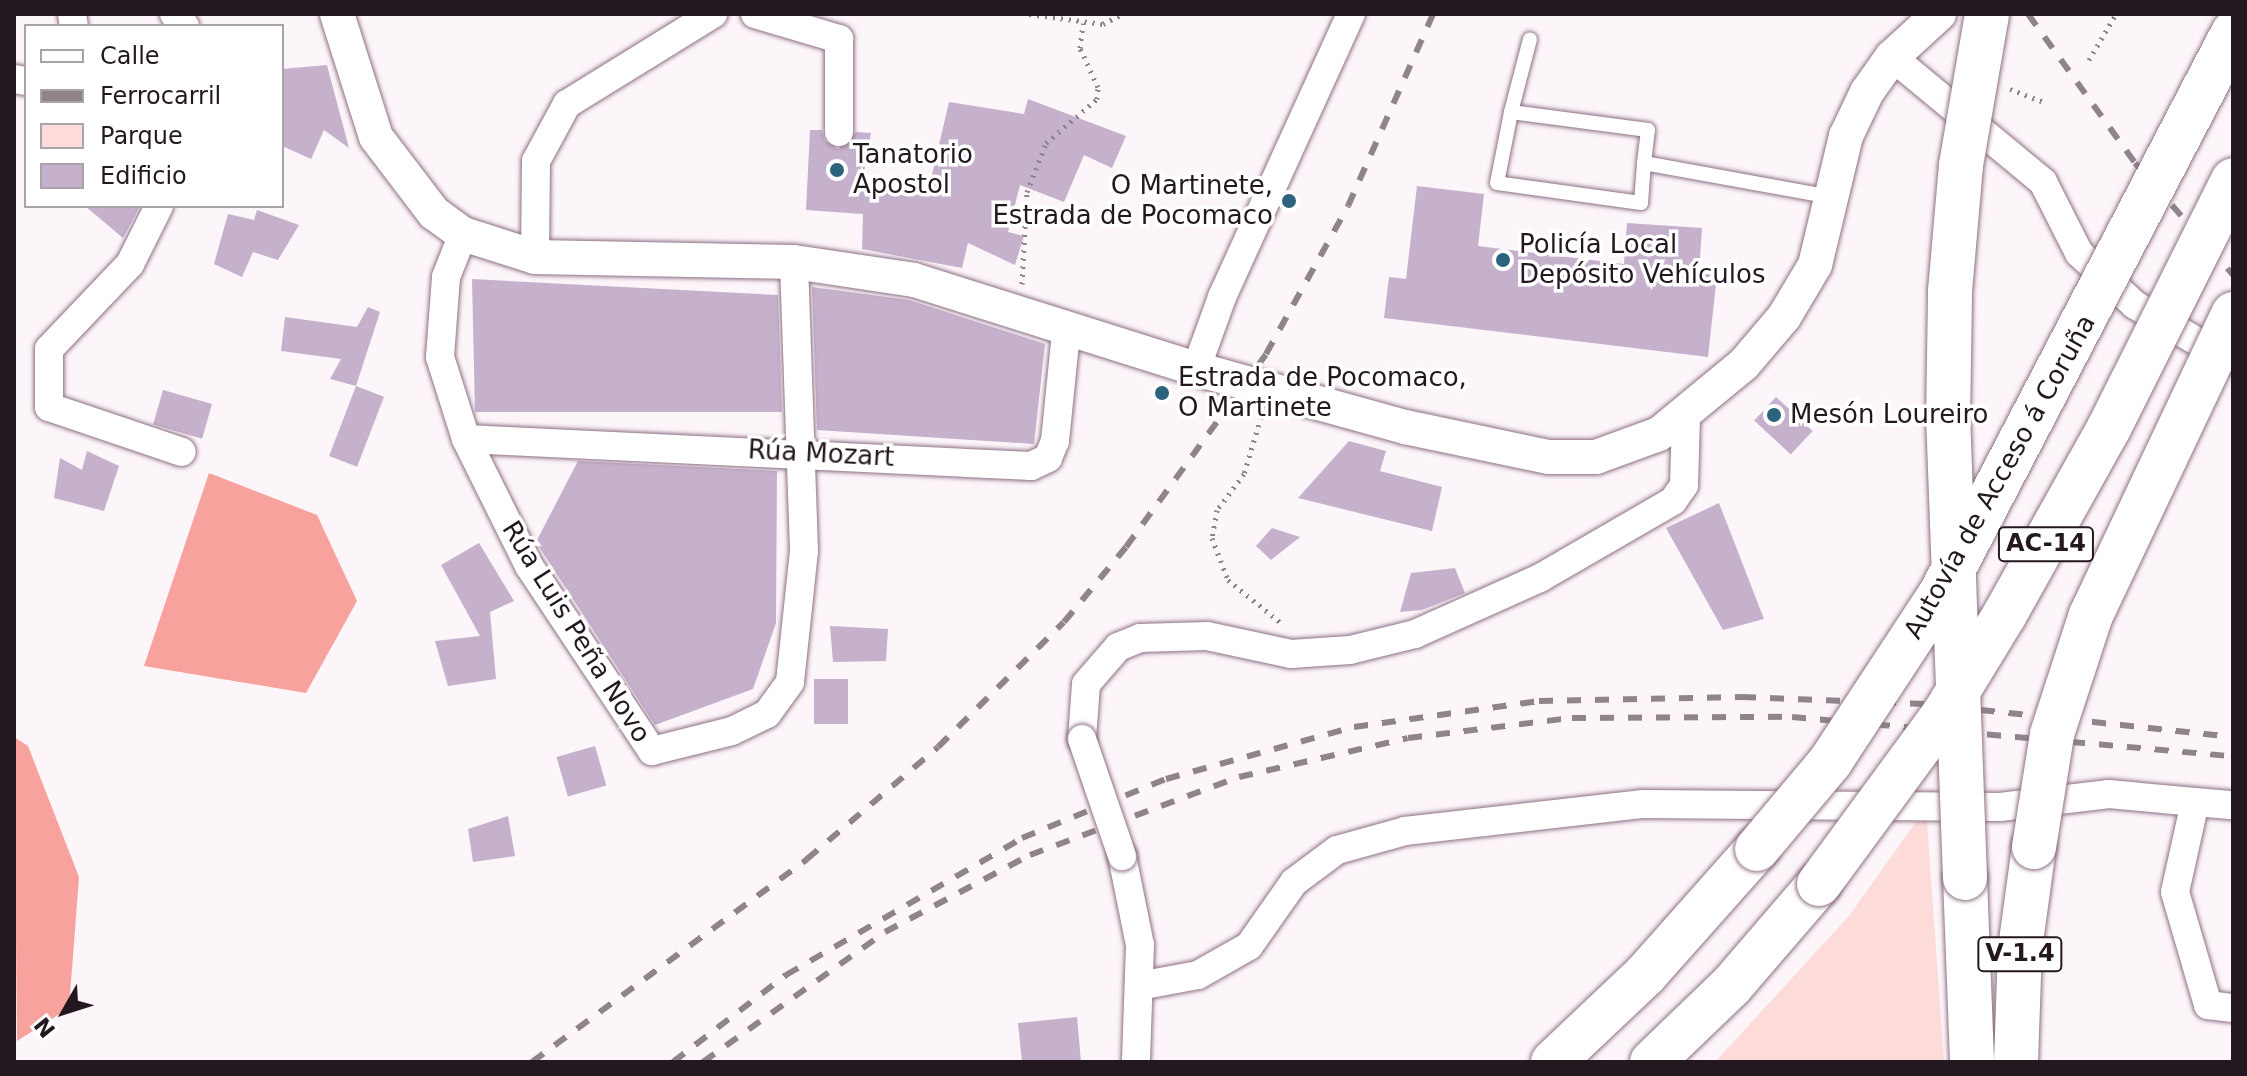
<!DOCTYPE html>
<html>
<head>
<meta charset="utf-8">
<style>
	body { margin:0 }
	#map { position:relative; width:2247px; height:1076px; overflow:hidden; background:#fcf5f9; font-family:"DejaVu Sans",sans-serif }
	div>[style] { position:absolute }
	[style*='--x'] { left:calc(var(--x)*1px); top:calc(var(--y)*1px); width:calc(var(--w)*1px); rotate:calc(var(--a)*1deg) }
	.green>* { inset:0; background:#fcdbd9 }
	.forest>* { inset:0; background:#f8a29e }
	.building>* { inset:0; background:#c6b1cd; transform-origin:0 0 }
	.path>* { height:5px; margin-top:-2.5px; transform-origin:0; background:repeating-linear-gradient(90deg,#8d848a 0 2px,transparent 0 8px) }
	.roads { filter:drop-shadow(0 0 2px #8e7084) drop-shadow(0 0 2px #8e7084) }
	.service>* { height:14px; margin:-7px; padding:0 7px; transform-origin:7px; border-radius:7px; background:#fff }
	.minor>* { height:28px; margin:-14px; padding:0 14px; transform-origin:14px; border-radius:14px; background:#fff }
	.tertiary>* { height:34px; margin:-17px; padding:0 17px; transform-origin:17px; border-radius:17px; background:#fff }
	.trunk>* { height:44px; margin:-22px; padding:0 22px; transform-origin:22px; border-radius:22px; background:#fff }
	.motorway>* { height:44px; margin:-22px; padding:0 22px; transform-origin:22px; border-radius:22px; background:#fff }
	.rail>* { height:6px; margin-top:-3px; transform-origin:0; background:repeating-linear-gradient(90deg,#8e848a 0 14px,transparent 0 28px) }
	.bridges { filter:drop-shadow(0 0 2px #8e7084) drop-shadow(0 0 2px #8e7084) }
	.minor-bridge>* { height:28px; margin:-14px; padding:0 14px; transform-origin:14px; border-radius:14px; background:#fff }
	.trunk-bridge>* { height:44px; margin:-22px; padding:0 22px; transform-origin:22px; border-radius:22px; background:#fff }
	.motorway-bridge>* { height:44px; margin:-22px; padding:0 22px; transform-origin:22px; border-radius:22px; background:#fff }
	.dots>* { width:22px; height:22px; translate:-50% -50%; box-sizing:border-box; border:4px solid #fff; border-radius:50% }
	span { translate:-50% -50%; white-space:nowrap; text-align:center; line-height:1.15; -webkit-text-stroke:7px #fff; paint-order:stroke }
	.shield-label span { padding:2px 6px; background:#fff; border:2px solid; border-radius:6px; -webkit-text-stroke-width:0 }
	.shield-label { font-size:24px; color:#241820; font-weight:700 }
	.poi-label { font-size:26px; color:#241820 }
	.left { translate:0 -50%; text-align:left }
	.right { translate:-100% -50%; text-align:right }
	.street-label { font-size:26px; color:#241820 }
	.frame { position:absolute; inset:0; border:16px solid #241820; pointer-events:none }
	.legend { position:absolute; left:24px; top:24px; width:260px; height:184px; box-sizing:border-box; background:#fff; border:2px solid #a7a3a6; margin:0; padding:10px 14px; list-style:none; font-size:24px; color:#241820 }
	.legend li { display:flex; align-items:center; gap:16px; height:40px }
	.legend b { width:40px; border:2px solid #a7a3a6 }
	.north { position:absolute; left:24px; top:972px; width:80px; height:80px; -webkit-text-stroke:6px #fff; paint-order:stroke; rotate:231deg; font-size:22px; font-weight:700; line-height:32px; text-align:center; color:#241820 }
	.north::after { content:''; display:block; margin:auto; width:28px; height:36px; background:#241820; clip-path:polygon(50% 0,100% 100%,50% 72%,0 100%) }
</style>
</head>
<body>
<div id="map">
	<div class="green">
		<div style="clip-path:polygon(1926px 808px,1944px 1062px,1715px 1062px,1849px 916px)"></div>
	</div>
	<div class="forest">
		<div style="clip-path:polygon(209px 473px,317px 515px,357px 601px,306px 693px,144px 666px)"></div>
		<div style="clip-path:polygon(14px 737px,28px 746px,79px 877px,69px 1008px,17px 1041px)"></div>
	</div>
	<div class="building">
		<div style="clip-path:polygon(327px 65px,349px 148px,324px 130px,311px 159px,282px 146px,282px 69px)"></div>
		<div style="clip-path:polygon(1028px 99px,1126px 136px,1112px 168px,1084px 155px,1064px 202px,1020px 185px,1008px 232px,1024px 236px,1015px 265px,968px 243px,962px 268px,862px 249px,863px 214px,806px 210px,810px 130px,822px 130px,825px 141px,838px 149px,856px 132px,871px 133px,862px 185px,927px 196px,949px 102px,1024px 114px)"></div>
		<div style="clip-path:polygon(1417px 186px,1484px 194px,1478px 246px,1624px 264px,1627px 223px,1702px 228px,1699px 273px,1717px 275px,1708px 357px,1384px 318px,1389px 277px,1406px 279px)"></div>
		<div style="clip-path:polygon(85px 206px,140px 206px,123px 238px)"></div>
		<div style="clip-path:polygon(257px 210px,299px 225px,278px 260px,253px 252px,242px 277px,214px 264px,228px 214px,254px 220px)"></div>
		<div style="clip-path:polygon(472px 279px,778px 295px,782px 412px,475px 412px)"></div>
		<div style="clip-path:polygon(812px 287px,909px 300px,1045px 344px,1034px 444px,817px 430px)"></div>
		<div style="clip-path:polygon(368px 307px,380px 312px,356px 386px,330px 379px,341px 359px,281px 351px,285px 317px,357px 327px)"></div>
		<div style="left:356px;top:386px;width:30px;height:75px;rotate:21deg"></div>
		<div style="left:163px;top:390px;width:51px;height:36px;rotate:16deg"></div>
		<div style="left:1776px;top:397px;width:50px;height:32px;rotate:43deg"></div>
		<div style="clip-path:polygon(1349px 441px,1386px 451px,1380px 471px,1442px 487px,1432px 531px,1298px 498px)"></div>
		<div style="clip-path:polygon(87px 451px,119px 466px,104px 511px,54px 498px,60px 458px,82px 470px)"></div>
		<div style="clip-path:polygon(578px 461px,777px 471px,776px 623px,753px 689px,655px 725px,536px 542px)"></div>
		<div style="clip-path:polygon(1719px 503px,1764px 619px,1723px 630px,1666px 528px)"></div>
		<div style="clip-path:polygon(1272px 528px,1300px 537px,1271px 560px,1256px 546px)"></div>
		<div style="clip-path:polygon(479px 543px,514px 601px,490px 612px,496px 679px,448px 686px,435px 641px,480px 636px,441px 565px)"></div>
		<div style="clip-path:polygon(1455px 568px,1465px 593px,1422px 610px,1400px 612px,1411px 573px)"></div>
		<div style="clip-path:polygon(830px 626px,888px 629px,886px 661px,833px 662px)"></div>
		<div style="left:814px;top:679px;width:34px;height:45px"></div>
		<div style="left:595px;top:746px;width:41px;height:40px;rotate:74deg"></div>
		<div style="clip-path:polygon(508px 816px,515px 856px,473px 862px,468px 829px)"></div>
		<div style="clip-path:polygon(1077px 1017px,1081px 1062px,1022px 1062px,1018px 1023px)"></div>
	</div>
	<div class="path">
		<div style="--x:1029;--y:14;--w:75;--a:7.7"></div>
		<div style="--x:1103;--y:24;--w:22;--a:-27"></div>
		<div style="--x:2089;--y:60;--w:53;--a:-59.6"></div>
		<div style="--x:2010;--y:89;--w:34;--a:21"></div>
		<div style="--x:1022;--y:284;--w:92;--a:-86.9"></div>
		<div style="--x:1027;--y:192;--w:53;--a:-68.8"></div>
		<div style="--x:1046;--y:143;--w:67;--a:-40.8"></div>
		<div style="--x:1097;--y:99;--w:12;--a:-85"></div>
		<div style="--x:1098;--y:87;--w:43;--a:-114.8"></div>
		<div style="--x:1080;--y:48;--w:25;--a:-83"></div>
		<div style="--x:1261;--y:417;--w:59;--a:106.6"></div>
		<div style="--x:1244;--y:474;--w:45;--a:126.9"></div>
		<div style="--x:1217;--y:510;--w:28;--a:100"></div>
		<div style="--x:1212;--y:538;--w:45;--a:69.1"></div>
		<div style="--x:1228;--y:580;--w:67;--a:38.9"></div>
	</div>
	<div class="roads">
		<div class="service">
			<div style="--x:1511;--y:112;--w:75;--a:-75.4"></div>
			<div style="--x:1644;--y:163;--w:40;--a:94.3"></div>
			<div style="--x:1641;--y:203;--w:145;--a:-172.1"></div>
			<div style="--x:1497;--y:183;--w:72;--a:-78.8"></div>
			<div style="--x:1511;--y:112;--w:138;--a:7.5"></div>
			<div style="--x:1648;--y:130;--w:33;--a:97"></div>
			<div style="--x:1644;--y:163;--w:191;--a:10.3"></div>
		</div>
		<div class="minor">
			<div style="--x:72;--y:14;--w:12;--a:81"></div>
			<div style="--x:174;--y:14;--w:16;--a:47"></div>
			<div style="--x:755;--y:14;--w:88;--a:16.6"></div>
			<div style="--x:839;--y:39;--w:93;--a:90"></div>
			<div style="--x:1892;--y:57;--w:196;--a:39.6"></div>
			<div style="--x:2043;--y:182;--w:80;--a:63.1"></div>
			<div style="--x:2079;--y:253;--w:76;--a:42.9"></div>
			<div style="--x:2135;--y:305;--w:107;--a:30.4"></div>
			<div style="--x:14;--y:79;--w:12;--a:9"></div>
			<div style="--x:159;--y:206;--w:65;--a:116.6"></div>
			<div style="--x:130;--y:264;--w:117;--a:133.6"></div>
			<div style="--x:49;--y:349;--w:58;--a:90"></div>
			<div style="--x:49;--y:407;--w:140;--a:18.7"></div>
			<div style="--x:463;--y:234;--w:46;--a:111.6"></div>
			<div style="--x:446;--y:277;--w:80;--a:94.3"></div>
			<div style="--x:440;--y:357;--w:86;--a:72.4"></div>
			<div style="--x:466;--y:439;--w:142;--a:63.6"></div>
			<div style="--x:529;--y:566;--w:222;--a:56.4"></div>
			<div style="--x:652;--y:751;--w:82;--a:-14"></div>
			<div style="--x:732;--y:731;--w:39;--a:-26"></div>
			<div style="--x:767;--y:714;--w:39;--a:-54"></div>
			<div style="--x:790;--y:682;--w:133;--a:-83.9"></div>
			<div style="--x:804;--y:550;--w:288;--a:-92"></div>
			<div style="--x:535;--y:257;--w:96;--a:-89.4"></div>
			<div style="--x:536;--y:161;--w:65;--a:-61.5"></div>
			<div style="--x:567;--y:104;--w:172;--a:-31.7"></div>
			<div style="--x:1196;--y:369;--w:77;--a:-70.1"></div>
			<div style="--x:1222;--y:297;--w:311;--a:-65.5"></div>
			<div style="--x:466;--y:439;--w:566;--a:2.74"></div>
			<div style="--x:1031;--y:466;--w:19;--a:-25"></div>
			<div style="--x:1048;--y:458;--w:18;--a:-68"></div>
			<div style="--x:1055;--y:441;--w:109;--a:-84.2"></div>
			<div style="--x:1082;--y:739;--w:55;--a:-85.8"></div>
			<div style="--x:1086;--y:684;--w:49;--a:-49.1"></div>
			<div style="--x:1118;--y:647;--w:24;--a:-22"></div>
			<div style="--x:1140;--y:638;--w:67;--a:-1.7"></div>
			<div style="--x:1207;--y:636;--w:86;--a:12.1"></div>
			<div style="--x:1291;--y:654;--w:59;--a:-3.9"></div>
			<div style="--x:1350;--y:650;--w:67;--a:-13.8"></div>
			<div style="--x:1415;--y:634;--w:137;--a:-24.1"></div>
			<div style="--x:1540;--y:578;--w:154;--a:-30.1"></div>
			<div style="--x:1673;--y:501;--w:19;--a:-55"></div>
			<div style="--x:1684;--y:485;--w:67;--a:-88.3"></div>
			<div style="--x:2195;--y:802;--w:38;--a:5"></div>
			<div style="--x:1122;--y:856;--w:91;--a:78.6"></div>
			<div style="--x:1140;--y:945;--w:117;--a:92"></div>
			<div style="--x:1139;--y:986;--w:60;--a:-10.6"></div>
			<div style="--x:1198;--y:975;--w:59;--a:-29.6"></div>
			<div style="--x:1249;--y:946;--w:78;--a:-54.9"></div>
			<div style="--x:1294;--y:882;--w:54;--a:-36.7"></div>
			<div style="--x:1337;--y:850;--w:71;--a:-15.6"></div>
			<div style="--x:1405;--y:831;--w:240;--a:-6.5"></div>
			<div style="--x:1643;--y:804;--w:357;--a:0.5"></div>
			<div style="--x:2000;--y:807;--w:110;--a:-6.8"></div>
			<div style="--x:2109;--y:794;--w:86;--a:5.3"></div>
			<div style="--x:2195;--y:802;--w:92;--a:102.5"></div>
			<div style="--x:2175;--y:892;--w:118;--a:73.7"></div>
			<div style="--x:2208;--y:1005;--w:25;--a:7"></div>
		</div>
		<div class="tertiary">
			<div style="--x:337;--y:14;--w:129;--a:72.4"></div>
			<div style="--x:376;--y:137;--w:96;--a:52.7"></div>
			<div style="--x:434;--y:213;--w:36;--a:36"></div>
			<div style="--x:463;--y:234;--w:76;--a:17.7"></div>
			<div style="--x:535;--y:257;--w:259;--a:1.1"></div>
			<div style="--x:794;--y:262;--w:121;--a:8.5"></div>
			<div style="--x:914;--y:280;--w:296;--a:17.5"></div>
			<div style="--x:1196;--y:369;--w:217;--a:15.5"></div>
			<div style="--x:1405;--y:427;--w:147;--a:11.8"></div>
			<div style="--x:1549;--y:457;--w:47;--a:0"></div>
			<div style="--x:1596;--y:457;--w:67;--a:-20.1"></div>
			<div style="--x:1659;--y:434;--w:110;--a:-39.5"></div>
			<div style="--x:1744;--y:364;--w:62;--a:-49.6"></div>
			<div style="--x:1784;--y:317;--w:61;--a:-59.2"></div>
			<div style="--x:1815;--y:265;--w:133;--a:-76.5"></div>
			<div style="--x:1846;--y:136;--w:49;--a:-64.5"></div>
			<div style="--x:1867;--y:92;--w:43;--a:-54.5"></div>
			<div style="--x:1892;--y:57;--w:64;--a:-42.5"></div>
		</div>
		<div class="trunk">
			<div style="--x:1965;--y:878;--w:184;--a:87.8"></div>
			<div style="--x:2016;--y:1062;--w:113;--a:-88"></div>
			<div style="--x:2020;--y:949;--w:103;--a:-82.2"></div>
		</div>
		<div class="motorway">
			<div style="--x:1553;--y:1062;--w:127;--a:-43.4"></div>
			<div style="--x:1645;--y:975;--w:169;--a:-48.4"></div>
			<div style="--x:1652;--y:1062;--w:111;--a:-43.9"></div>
			<div style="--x:1732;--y:985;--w:133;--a:-49.3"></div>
		</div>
	</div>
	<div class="rail">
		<div style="--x:2028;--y:14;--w:183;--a:54.3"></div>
		<div style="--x:2135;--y:163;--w:149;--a:48.8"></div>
		<div style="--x:532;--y:1062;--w:342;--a:-36.4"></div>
		<div style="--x:807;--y:859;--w:172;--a:-40.5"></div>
		<div style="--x:938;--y:747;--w:177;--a:-44.8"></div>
		<div style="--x:1064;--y:622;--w:97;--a:-50.4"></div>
		<div style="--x:1126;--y:547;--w:238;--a:-54"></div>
		<div style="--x:1266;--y:354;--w:169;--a:-61"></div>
		<div style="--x:1348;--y:206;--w:210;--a:-66.1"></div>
		<div style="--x:673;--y:1062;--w:143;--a:-37.6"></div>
		<div style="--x:786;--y:975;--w:273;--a:-30.1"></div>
		<div style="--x:1022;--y:838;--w:156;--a:-22.3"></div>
		<div style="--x:1166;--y:779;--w:195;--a:-15.5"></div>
		<div style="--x:1354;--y:727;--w:187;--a:-8"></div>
		<div style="--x:1539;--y:701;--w:203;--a:-1.1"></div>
		<div style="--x:1742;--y:697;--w:183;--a:2.2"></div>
		<div style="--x:1925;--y:704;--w:310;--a:6.1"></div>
		<div style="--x:703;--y:1062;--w:224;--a:-35.5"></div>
		<div style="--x:885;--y:932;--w:164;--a:-28"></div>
		<div style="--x:1030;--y:855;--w:223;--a:-20.5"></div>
		<div style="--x:1239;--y:777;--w:173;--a:-13"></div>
		<div style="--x:1408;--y:738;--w:165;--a:-7"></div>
		<div style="--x:1572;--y:718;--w:220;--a:-0.3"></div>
		<div style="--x:1792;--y:717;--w:443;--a:5.1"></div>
	</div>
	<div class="bridges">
		<div class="minor-bridge">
			<div style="--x:1082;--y:739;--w:124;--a:71.1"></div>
		</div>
		<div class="trunk-bridge">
			<div style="--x:2034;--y:847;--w:114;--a:-80.9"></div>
			<div style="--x:2052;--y:734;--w:125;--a:-71.9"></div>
			<div style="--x:2091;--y:615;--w:333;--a:-64.7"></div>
			<div style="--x:1965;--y:878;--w:456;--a:-92.1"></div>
			<div style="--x:1948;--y:422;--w:131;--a:-89.1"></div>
			<div style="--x:1950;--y:291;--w:126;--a:-85"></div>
			<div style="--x:1961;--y:165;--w:153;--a:-80.2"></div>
		</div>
		<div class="motorway-bridge">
			<div style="--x:1757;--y:849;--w:114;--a:-50"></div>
			<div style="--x:1830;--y:762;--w:202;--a:-56.7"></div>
			<div style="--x:1941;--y:593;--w:632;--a:-62.46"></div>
			<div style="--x:1819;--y:884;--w:211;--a:-53.7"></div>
			<div style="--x:1944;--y:714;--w:117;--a:-58.6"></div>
			<div style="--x:2005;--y:614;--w:213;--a:-60.8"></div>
			<div style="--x:2109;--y:428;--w:277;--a:-63.4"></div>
		</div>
	</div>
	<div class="dots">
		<div style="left:837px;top:170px;background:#2c647e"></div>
		<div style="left:1289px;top:201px;background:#2c647e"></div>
		<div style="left:1503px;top:260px;background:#2c647e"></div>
		<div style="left:1162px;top:393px;background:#2c647e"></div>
		<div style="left:1774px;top:415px;background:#2c647e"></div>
	</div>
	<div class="shield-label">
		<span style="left:2046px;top:544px">AC-14</span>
		<span style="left:2020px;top:954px">V-1.4</span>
	</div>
	<div class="poi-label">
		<span class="left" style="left:853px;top:170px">Tanatorio<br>Apostol</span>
		<span class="right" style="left:1273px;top:201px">O Martinete,<br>Estrada de Pocomaco</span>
		<span class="left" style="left:1519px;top:260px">Policía Local<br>Depósito Vehículos</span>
		<span class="left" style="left:1178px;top:393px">Estrada de Pocomaco,<br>O Martinete</span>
		<span class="left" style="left:1790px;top:415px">Mesón Loureiro</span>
	</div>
	<div class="street-label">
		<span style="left:821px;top:454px;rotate:3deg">Rúa Mozart</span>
		<span style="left:2000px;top:477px;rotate:-61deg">Autovía de Acceso á Coruña</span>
		<span style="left:576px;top:632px;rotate:58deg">Rúa Luis Peña Novo</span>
	</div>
	<div class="frame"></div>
	<ul class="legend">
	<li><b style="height:10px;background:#fff"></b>Calle</li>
	<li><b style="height:10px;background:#8e848a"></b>Ferrocarril</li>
	<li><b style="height:22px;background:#fcdbd9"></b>Parque</li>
	<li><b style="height:22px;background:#c6b1cd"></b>Edificio</li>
	</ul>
	<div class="north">N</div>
</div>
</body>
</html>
